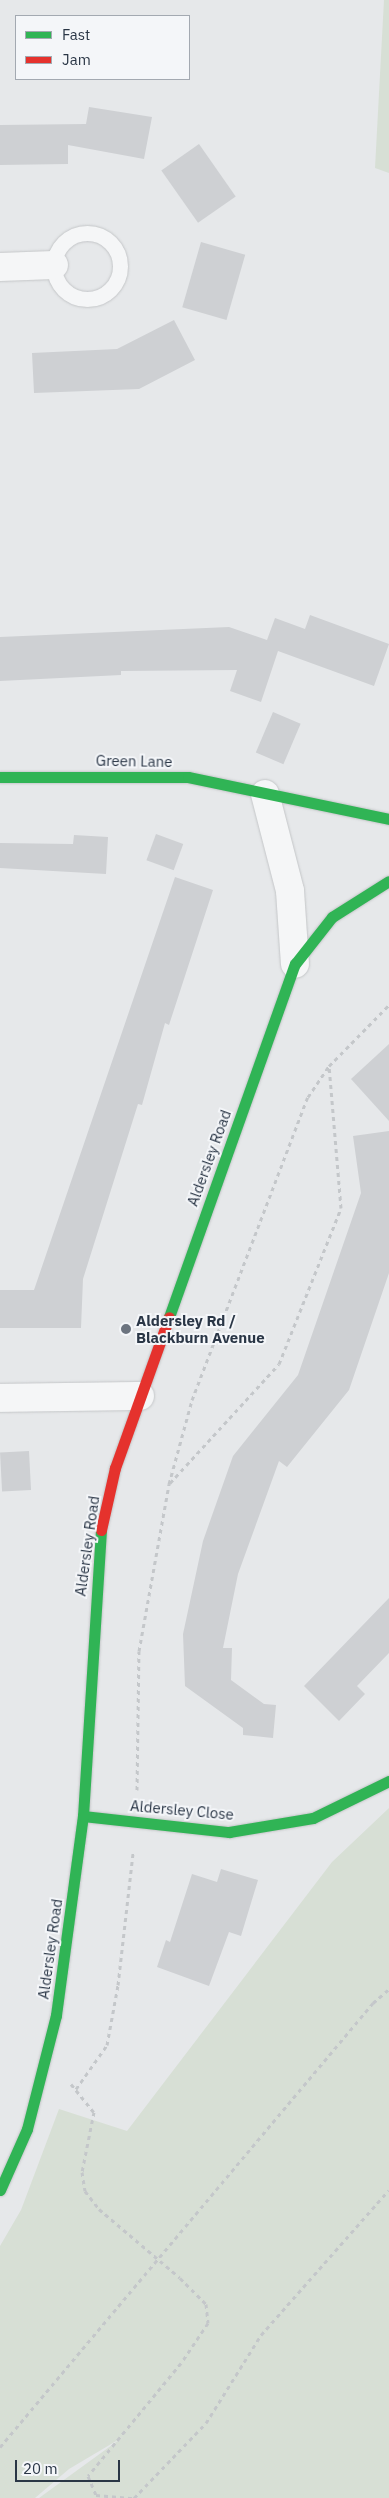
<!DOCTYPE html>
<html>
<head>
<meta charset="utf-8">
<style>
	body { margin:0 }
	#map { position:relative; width:389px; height:2498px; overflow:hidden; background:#e6e8ea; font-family:"IBM Plex Sans",sans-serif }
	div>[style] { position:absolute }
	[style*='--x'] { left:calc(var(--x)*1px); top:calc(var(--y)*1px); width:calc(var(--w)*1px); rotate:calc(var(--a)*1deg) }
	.green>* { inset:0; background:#d7dfd5 }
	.building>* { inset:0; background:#ced0d3; transform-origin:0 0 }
	.path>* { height:3px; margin-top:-1.5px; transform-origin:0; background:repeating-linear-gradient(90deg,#c4c7ca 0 4px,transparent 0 8px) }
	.roads { filter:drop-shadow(0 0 1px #c4c6c8) drop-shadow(0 0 1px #c4c6c8) }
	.lane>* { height:15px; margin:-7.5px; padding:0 7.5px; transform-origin:7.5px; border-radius:7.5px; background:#f5f6f7 }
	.lane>.ring { margin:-7.5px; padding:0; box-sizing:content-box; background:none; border:15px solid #f5f6f7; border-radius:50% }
	.street>* { height:28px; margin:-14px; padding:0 14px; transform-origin:14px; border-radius:14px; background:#f5f6f7 }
	.fast>* { height:11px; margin:-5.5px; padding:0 5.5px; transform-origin:5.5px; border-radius:5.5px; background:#30b455 }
	.jam>* { height:11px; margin:-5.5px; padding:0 5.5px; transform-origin:5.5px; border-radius:5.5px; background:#e5322d }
	.path-bridge>* { height:3px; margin-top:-1.5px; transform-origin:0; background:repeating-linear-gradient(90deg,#c4c7ca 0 4px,transparent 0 8px) }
	.dots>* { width:14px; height:14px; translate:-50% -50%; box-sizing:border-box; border:2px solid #f4f6f9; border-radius:50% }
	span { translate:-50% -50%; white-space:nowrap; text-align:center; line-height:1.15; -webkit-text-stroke:4px #f4f6f9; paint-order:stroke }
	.street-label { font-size:15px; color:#2a3646 }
	.poi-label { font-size:15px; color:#2a3646; font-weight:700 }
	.left { translate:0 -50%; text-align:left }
	.legend { position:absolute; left:15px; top:15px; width:175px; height:65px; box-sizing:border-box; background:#f4f6f9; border:1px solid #a3a9b1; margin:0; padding:6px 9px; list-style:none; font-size:15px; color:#2a3646 }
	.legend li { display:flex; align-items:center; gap:10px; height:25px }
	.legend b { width:25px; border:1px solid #a3a9b1 }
	.scale { position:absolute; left:15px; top:2460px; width:105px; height:22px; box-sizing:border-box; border:2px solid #2a3646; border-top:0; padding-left:6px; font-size:15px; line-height:18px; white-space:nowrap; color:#2a3646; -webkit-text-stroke:4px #f4f6f9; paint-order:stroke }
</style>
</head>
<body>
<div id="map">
	<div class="green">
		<div style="clip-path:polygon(384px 0,389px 0,389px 173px,375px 168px)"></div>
		<div style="clip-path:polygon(389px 1808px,389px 2498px,39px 2498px,123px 2437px,69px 2469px,35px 2498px,0 2498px,0 2246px,21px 2210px,59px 2109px,127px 2131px,332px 1862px)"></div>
	</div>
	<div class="building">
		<div style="clip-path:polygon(89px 107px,152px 117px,144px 159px,68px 145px,68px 164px,0 165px,0 125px,86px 124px)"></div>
		<div style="left:199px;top:144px;width:64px;height:46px;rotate:55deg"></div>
		<div style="left:201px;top:242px;width:46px;height:68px;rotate:16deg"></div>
		<div style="clip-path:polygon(174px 320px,195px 360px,139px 389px,34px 393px,32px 353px,117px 349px)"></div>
		<div style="clip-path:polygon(310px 615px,389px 644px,374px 686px,278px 651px,261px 702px,230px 691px,237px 670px,121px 671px,121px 675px,0 681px,0 637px,229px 627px,267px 640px,275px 618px,305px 629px)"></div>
		<div style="left:273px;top:712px;width:30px;height:44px;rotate:23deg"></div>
		<div style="left:156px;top:834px;width:29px;height:28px;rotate:20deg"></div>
		<div style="clip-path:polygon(74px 835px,108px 837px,106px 874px,0 868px,0 843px,73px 844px)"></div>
		<div style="clip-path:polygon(175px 877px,213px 890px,169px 1025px,165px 1023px,142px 1105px,138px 1104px,83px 1279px,81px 1328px,0 1328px,0 1290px,34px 1290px)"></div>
		<div style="clip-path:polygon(389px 1044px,389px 1121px,351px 1079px)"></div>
		<div style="clip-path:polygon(389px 1131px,389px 1273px,349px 1390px,287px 1467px,279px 1461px,238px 1574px,223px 1648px,232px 1648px,231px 1680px,264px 1704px,276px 1705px,273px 1738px,243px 1735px,243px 1728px,185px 1686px,183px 1634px,203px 1541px,233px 1456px,298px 1375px,361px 1193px,353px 1136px)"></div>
		<div style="left:29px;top:1451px;width:39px;height:29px;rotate:87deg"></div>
		<div style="clip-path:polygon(389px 1598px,389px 1653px,357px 1686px,365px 1694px,339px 1721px,304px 1686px)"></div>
		<div style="clip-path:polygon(221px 1869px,258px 1880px,241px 1936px,229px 1932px,209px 1986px,157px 1967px,166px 1940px,170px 1942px,192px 1874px,217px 1882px)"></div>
	</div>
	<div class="path">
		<div style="--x:170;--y:1483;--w:161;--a:-47.5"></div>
		<div style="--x:279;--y:1364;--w:168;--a:-68.3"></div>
		<div style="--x:341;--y:1208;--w:143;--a:-94.8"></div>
		<div style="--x:137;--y:1790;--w:139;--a:-89.2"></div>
		<div style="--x:139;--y:1651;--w:170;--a:-79.8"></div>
		<div style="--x:169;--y:1484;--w:87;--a:-74.7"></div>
		<div style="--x:192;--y:1400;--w:324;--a:-69.1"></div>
		<div style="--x:308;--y:1097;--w:37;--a:-56"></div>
		<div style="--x:329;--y:1066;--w:86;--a:-45.5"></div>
		<div style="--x:71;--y:2084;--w:36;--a:51"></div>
		<div style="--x:94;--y:2112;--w:61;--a:101.3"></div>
		<div style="--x:82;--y:2172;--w:19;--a:81"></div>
		<div style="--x:85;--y:2191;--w:23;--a:52"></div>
		<div style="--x:76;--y:2089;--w:54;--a:-54.8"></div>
		<div style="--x:107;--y:2045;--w:61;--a:-79.6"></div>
		<div style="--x:118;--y:1985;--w:133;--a:-83.5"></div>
		<div style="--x:180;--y:2278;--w:37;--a:45"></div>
		<div style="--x:206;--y:2304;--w:19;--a:84"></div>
		<div style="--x:208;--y:2323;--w:48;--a:124"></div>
		<div style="--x:181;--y:2363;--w:146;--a:129.5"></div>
		<div style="--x:88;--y:2476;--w:21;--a:67"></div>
		<div style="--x:96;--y:2495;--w:38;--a:5"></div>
		<div style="--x:134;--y:2498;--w:104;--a:-46.2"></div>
		<div style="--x:206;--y:2423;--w:104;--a:-58"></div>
		<div style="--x:261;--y:2335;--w:193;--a:-48.6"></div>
		<div style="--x:0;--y:2447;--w:580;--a:-49.97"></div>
		<div style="--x:373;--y:2003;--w:21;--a:-41"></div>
	</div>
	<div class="roads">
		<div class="lane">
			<div class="ring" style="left:54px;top:233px;width:51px;height:51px"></div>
		</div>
		<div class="street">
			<div style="--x:0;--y:267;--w:54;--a:-2.1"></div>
			<div style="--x:265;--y:794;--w:100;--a:75.5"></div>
			<div style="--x:290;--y:891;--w:73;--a:86.1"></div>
			<div style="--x:0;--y:1398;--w:140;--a:-0.8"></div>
		</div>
		<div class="fast">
			<div style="--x:0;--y:777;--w:188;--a:0"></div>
			<div style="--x:188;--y:777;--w:205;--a:11.8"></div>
			<div style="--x:169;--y:1317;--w:375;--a:-70.4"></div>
			<div style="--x:295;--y:964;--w:60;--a:-51.8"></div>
			<div style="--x:332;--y:917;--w:67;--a:-32.3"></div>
			<div style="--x:83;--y:1816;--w:147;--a:6.3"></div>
			<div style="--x:229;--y:1832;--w:85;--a:-9.5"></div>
			<div style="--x:313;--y:1818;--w:85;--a:-26"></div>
			<div style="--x:0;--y:2190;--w:67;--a:-66.1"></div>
			<div style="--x:27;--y:2129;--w:118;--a:-75.7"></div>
			<div style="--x:56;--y:2015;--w:201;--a:-82.3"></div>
			<div style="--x:83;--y:1816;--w:287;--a:-86.4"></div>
		</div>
		<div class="jam">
			<div style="--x:101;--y:1530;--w:64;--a:-77.3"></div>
			<div style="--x:115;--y:1468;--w:160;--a:-70.3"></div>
		</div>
	</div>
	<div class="path-bridge">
		<div style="--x:99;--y:2209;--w:106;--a:40.4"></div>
	</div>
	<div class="dots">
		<div style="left:126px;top:1329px;background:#6c747f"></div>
	</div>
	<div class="street-label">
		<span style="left:134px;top:761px;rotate:1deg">Green Lane</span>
		<span style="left:209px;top:1158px;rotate:-70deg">Aldersley Road</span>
		<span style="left:87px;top:1546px;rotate:-82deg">Aldersley Road</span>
		<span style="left:182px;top:1810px;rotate:5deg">Aldersley Close</span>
		<span style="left:50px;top:1949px;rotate:-82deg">Aldersley Road</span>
	</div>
	<div class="poi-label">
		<span class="left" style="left:136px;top:1329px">Aldersley Rd /<br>Blackburn Avenue</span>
	</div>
	<ul class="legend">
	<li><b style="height:6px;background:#30b455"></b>Fast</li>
	<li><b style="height:6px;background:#e5322d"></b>Jam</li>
	</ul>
	<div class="scale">20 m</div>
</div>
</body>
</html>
